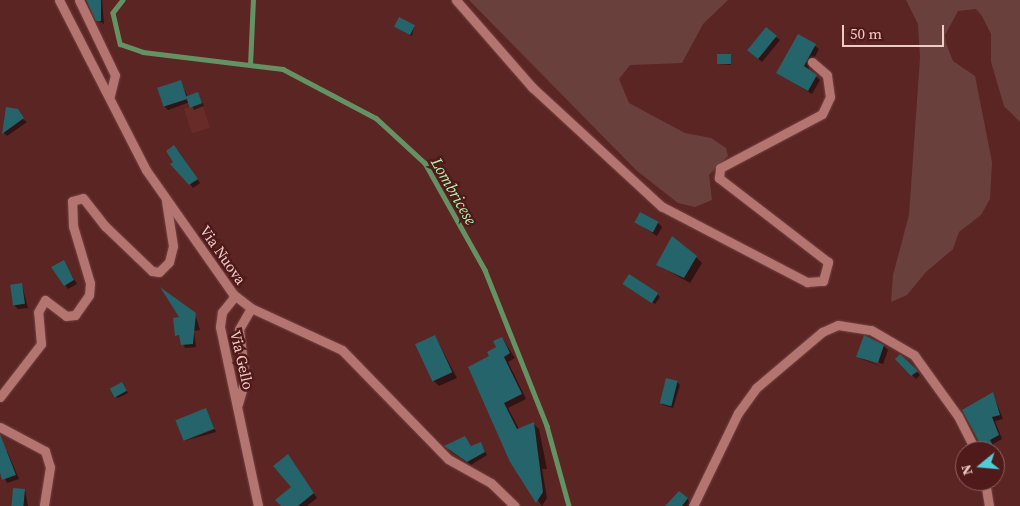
<!DOCTYPE html>
<html>
<head>
<meta charset="utf-8">
<style>
	body { margin:0 }
	#map { position:relative; width:1020px; height:506px; overflow:hidden; background:#5b2523; font-family:"Source Serif 4",serif }
	div>[style] { position:absolute }
	[style*='--x'] { left:calc(var(--x)*1px); top:calc(var(--y)*1px); width:calc(var(--w)*1px); rotate:calc(var(--a)*1deg) }
	.built>* { inset:0; background:#692b28; transform-origin:0 0 }
	.green>* { inset:0; background:#6a403d }
	.shadow>* { inset:0; background:#0007 }
	.stream>* { height:4.5px; margin:-2.25px; padding:0 2.25px; transform-origin:2.25px; border-radius:2.25px; background:#649265 }
	.building>* { inset:0; background:#24646a; transform-origin:0 0 }
	.roads { filter:drop-shadow(0 0 1px #734344) drop-shadow(0 0 1px #734344) }
	.minor>* { height:9px; margin:-4.5px; padding:0 4.5px; transform-origin:4.5px; border-radius:4.5px; background:#b47570 }
	span { translate:-50% -50%; white-space:nowrap; text-align:center; line-height:1.15; -webkit-text-stroke:5px #4f1a19; paint-order:stroke }
	.street-label { font-size:15px; color:#efcbc8 }
	.water-label { font-size:16px; color:#aff3af; font-style:italic }
	.north { position:absolute; left:955px; top:441px; width:50px; height:50px; box-sizing:border-box; background:#4f1a19; border:1px solid #8f615f; border-radius:50%; rotate:253deg; font-size:14px; font-weight:700; line-height:20px; text-align:center; color:#efcbc8 }
	.north::after { content:''; display:block; margin:auto; width:18px; height:22px; background:#52cbd8; clip-path:polygon(50% 0,100% 100%,50% 72%,0 100%) }
	.scale { position:absolute; left:842px; top:25px; width:102px; height:22px; box-sizing:border-box; border:2px solid #efcbc8; border-top:0; padding-left:6px; font-size:15px; line-height:18px; white-space:nowrap; color:#efcbc8; -webkit-text-stroke:4px #4f1a19; paint-order:stroke }
</style>
</head>
<body>
<div id="map">
	<div class="built">
		<div style="left:202px;top:103px;width:26px;height:19px;rotate:72deg"></div>
	</div>
	<div class="green">
		<div style="clip-path:polygon(469px 0,728px 0,703px 24px,682px 63px,630px 65px,619px 79px,629px 103px,685px 133px,711px 138px,726px 148px,728px 156px,709px 175px,712px 200px,695px 207px,678px 203px,636px 170px)"></div>
		<div style="clip-path:polygon(906px 0,1020px 0,1020px 122px,1004px 106px,991px 62px,991px 34px,982px 16px,976px 9px,958px 11px,945px 35px,946px 43px,953px 61px,975px 76px,992px 162px,990px 199px,981px 215px,959px 232px,953px 249px,926px 272px,907px 295px,891px 302px,893px 275px,909px 215px,920px 58px,918px 24px)"></div>
	</div>
	<div class="shadow">
		<div style="clip-path:polygon(85px 0,102px 0,104px 24px,97px 20px)"></div>
		<div style="clip-path:polygon(414px 26px,412px 36px,397px 28px)"></div>
		<div style="clip-path:polygon(799px 35px,819px 49px,808px 70px,820px 80px,812px 94px,778px 73px)"></div>
		<div style="clip-path:polygon(776px 37px,780px 40px,762px 62px,752px 54px)"></div>
		<div style="clip-path:polygon(731px 55px,731px 65px,717px 64px)"></div>
		<div style="clip-path:polygon(180px 81px,188px 97px,198px 94px,204px 106px,194px 110px,190px 102px,168px 110px,164px 106px)"></div>
		<div style="clip-path:polygon(7px 108px,27px 122px,7px 136px,4px 133px)"></div>
		<div style="clip-path:polygon(178px 150px,200px 183px,193px 188px,190px 184px)"></div>
		<div style="clip-path:polygon(637px 223px,658px 223px,662px 227px,657px 236px)"></div>
		<div style="clip-path:polygon(696px 257px,702px 263px,690px 283px,658px 265px)"></div>
		<div style="clip-path:polygon(64px 262px,77px 284px,68px 289px,65px 285px)"></div>
		<div style="clip-path:polygon(22px 285px,28px 308px,18px 309px,14px 305px)"></div>
		<div style="clip-path:polygon(628px 287px,657px 294px,660px 297px,655px 304px)"></div>
		<div style="clip-path:polygon(195px 314px,200px 330px,194px 331px,196px 347px,185px 348px,174px 319px)"></div>
		<div style="clip-path:polygon(435px 336px,457px 378px,439px 386px,433px 380px)"></div>
		<div style="clip-path:polygon(502px 338px,515px 358px,508px 362px,526px 399px,508px 408px,519px 429px,534px 424px,539px 429px,547px 469px,542px 469px,547px 498px,542px 506px,511px 461px,491px 357px)"></div>
		<div style="clip-path:polygon(884px 346px,888px 350px,883px 364px,860px 357px,882px 367px,857px 357px)"></div>
		<div style="clip-path:polygon(900px 356px,920px 375px,916px 379px,896px 359px)"></div>
		<div style="clip-path:polygon(677px 382px,680px 385px,673px 408px,663px 405px,660px 402px)"></div>
		<div style="clip-path:polygon(123px 385px,128px 393px,118px 398px,116px 397px)"></div>
		<div style="clip-path:polygon(993px 394px,1003px 419px,995px 421px,1002px 439px,993px 444px,1000px 458px,995px 460px,995px 451px,985px 451px)"></div>
		<div style="clip-path:polygon(206px 410px,214px 427px,183px 438px)"></div>
		<div style="clip-path:polygon(215px 429px,216px 432px,184px 441px)"></div>
		<div style="clip-path:polygon(465px 438px,472px 447px,481px 443px,487px 455px,471px 465px,449px 450px)"></div>
		<div style="clip-path:polygon(7px 451px,19px 479px,7px 483px,0 469px,0 453px)"></div>
		<div style="clip-path:polygon(288px 455px,317px 498px,307px 506px,282px 506px,293px 487px)"></div>
		<div style="clip-path:polygon(25px 490px,28px 506px,13px 506px)"></div>
		<div style="clip-path:polygon(687px 498px,692px 506px,667px 506px)"></div>
	</div>
	<div class="stream">
		<div style="--x:123;--y:0;--w:16;--a:128"></div>
		<div style="--x:113;--y:13;--w:32;--a:77"></div>
		<div style="--x:120;--y:44;--w:24;--a:19"></div>
		<div style="--x:143;--y:52;--w:141;--a:6.9"></div>
		<div style="--x:283;--y:69;--w:105;--a:27.8"></div>
		<div style="--x:376;--y:118;--w:67;--a:42.6"></div>
		<div style="--x:425;--y:163;--w:123;--a:60.7"></div>
		<div style="--x:485;--y:270;--w:168;--a:68.3"></div>
		<div style="--x:547;--y:426;--w:83;--a:74.6"></div>
		<div style="--x:250;--y:65;--w:65;--a:-87.4"></div>
	</div>
	<div class="building">
		<div style="clip-path:polygon(86px 0,101px 0,101px 21px,96px 21px)"></div>
		<div style="left:399px;top:17px;width:18px;height:11px;rotate:27deg"></div>
		<div style="left:766px;top:27px;width:14px;height:30px;rotate:39deg"></div>
		<div style="clip-path:polygon(798px 34px,816px 44px,804px 66px,817px 75px,808px 91px,776px 73px)"></div>
		<div style="left:717px;top:54px;width:14px;height:10px"></div>
		<div style="left:181px;top:80px;width:20px;height:25px;rotate:72deg"></div>
		<div style="left:198px;top:92px;width:12px;height:13px;rotate:70deg"></div>
		<div style="clip-path:polygon(6px 107px,18px 109px,24px 118px,2px 134px)"></div>
		<div style="clip-path:polygon(174px 145px,198px 179px,189px 185px,170px 164px,173px 162px,166px 151px)"></div>
		<div style="left:640px;top:212px;width:21px;height:12px;rotate:28deg"></div>
		<div style="clip-path:polygon(672px 236px,697px 256px,684px 278px,656px 265px)"></div>
		<div style="clip-path:polygon(64px 260px,74px 280px,64px 286px,51px 267px)"></div>
		<div style="left:629px;top:274px;width:35px;height:12px;rotate:33deg"></div>
		<div style="left:22px;top:283px;width:21px;height:12px;rotate:82deg"></div>
		<div style="clip-path:polygon(160px 287px,196px 313px,193px 344px,181px 345px,179px 335px,175px 336px,173px 318px,179px 317px)"></div>
		<div style="left:435px;top:335px;width:41px;height:22px;rotate:65deg"></div>
		<div style="clip-path:polygon(864px 335px,884px 345px,878px 363px,856px 357px)"></div>
		<div style="clip-path:polygon(502px 337px,510px 353px,504px 357px,522px 394px,504px 403px,517px 429px,534px 422px,543px 492px,536px 503px,510px 462px,468px 367px,489px 356px,487px 352px,496px 347px,493px 341px)"></div>
		<div style="clip-path:polygon(900px 354px,918px 371px,911px 376px,895px 359px)"></div>
		<div style="left:666px;top:378px;width:12px;height:26px;rotate:14deg"></div>
		<div style="left:122px;top:382px;width:10px;height:14px;rotate:61deg"></div>
		<div style="clip-path:polygon(993px 392px,1000px 415px,992px 417px,999px 435px,990px 440px,996px 451px,984px 451px,962px 410px)"></div>
		<div style="left:206px;top:408px;width:22px;height:33px;rotate:68deg"></div>
		<div style="clip-path:polygon(0 434px,16px 475px,2px 480px,0 473px)"></div>
		<div style="clip-path:polygon(465px 436px,471px 446px,481px 442px,485px 452px,467px 462px,444px 446px)"></div>
		<div style="clip-path:polygon(288px 454px,314px 493px,298px 506px,281px 506px,275px 500px,291px 487px,273px 466px)"></div>
		<div style="left:13px;top:488px;width:12px;height:18px;rotate:5deg"></div>
		<div style="clip-path:polygon(679px 491px,688px 498px,682px 506px,665px 506px)"></div>
	</div>
	<div class="roads">
		<div class="minor">
			<div style="--x:59;--y:0;--w:191;--a:62.9"></div>
			<div style="--x:146;--y:170;--w:151;--a:54.9"></div>
			<div style="--x:233;--y:294;--w:23;--a:38"></div>
			<div style="--x:251;--y:308;--w:100;--a:24.8"></div>
			<div style="--x:342;--y:350;--w:152;--a:45.8"></div>
			<div style="--x:448;--y:459;--w:49;--a:29.2"></div>
			<div style="--x:491;--y:483;--w:33;--a:44"></div>
			<div style="--x:79;--y:0;--w:83;--a:64.4"></div>
			<div style="--x:115;--y:75;--w:21;--a:104"></div>
			<div style="--x:456;--y:0;--w:116;--a:48.9"></div>
			<div style="--x:532;--y:87;--w:176;--a:42.7"></div>
			<div style="--x:661;--y:206;--w:165;--a:27.5"></div>
			<div style="--x:807;--y:282;--w:16;--a:-4"></div>
			<div style="--x:823;--y:281;--w:20;--a:-75"></div>
			<div style="--x:828;--y:262;--w:138;--a:-142.4"></div>
			<div style="--x:719;--y:178;--w:10;--a:-84"></div>
			<div style="--x:720;--y:168;--w:115;--a:-27.9"></div>
			<div style="--x:822;--y:114;--w:19;--a:-65"></div>
			<div style="--x:830;--y:97;--w:22;--a:-98"></div>
			<div style="--x:827;--y:75;--w:20;--a:-139"></div>
			<div style="--x:235;--y:296;--w:21;--a:129"></div>
			<div style="--x:222;--y:312;--w:15;--a:98"></div>
			<div style="--x:220;--y:327;--w:183;--a:78"></div>
			<div style="--x:0;--y:397;--w:67;--a:-52.3"></div>
			<div style="--x:41;--y:344;--w:32;--a:-95"></div>
			<div style="--x:38;--y:312;--w:14;--a:-60"></div>
			<div style="--x:45;--y:300;--w:26;--a:37"></div>
			<div style="--x:66;--y:316;--w:9;--a:-6"></div>
			<div style="--x:75;--y:315;--w:24;--a:-55"></div>
			<div style="--x:89;--y:295;--w:12;--a:-85"></div>
			<div style="--x:90;--y:283;--w:59;--a:-106.6"></div>
			<div style="--x:73;--y:226;--w:25;--a:-92"></div>
			<div style="--x:72;--y:201;--w:11;--a:-15"></div>
			<div style="--x:83;--y:198;--w:36;--a:52"></div>
			<div style="--x:105;--y:226;--w:65;--a:43.8"></div>
			<div style="--x:152;--y:271;--w:7;--a:8"></div>
			<div style="--x:159;--y:272;--w:14;--a:-45"></div>
			<div style="--x:169;--y:262;--w:16;--a:-76"></div>
			<div style="--x:173;--y:246;--w:46;--a:-98.8"></div>
			<div style="--x:238;--y:404;--w:26;--a:-74"></div>
			<div style="--x:245;--y:379;--w:50;--a:-96.8"></div>
			<div style="--x:239;--y:329;--w:24;--a:-60"></div>
			<div style="--x:0;--y:427;--w:51;--a:28.1"></div>
			<div style="--x:45;--y:451;--w:17;--a:73"></div>
			<div style="--x:50;--y:467;--w:39;--a:99"></div>
			<div style="--x:985;--y:481;--w:25;--a:81"></div>
			<div style="--x:693;--y:506;--w:103;--a:-64.2"></div>
			<div style="--x:738;--y:413;--w:31;--a:-54"></div>
			<div style="--x:756;--y:388;--w:87;--a:-40.3"></div>
			<div style="--x:822;--y:332;--w:17;--a:-24"></div>
			<div style="--x:838;--y:325;--w:33;--a:9"></div>
			<div style="--x:871;--y:330;--w:50;--a:30.2"></div>
			<div style="--x:914;--y:355;--w:75;--a:54.2"></div>
			<div style="--x:958;--y:416;--w:39;--a:63"></div>
		</div>
	</div>
	<div class="street-label">
		<span style="left:223px;top:255px;rotate:55deg">Via Nuova</span>
		<span style="left:242px;top:360px;rotate:77deg">Via Gello</span>
	</div>
	<div class="water-label">
		<span style="left:454px;top:191px;rotate:60deg">Lombricese</span>
	</div>
	<div class="north">N</div>
	<div class="scale">50 m</div>
</div>
</body>
</html>
